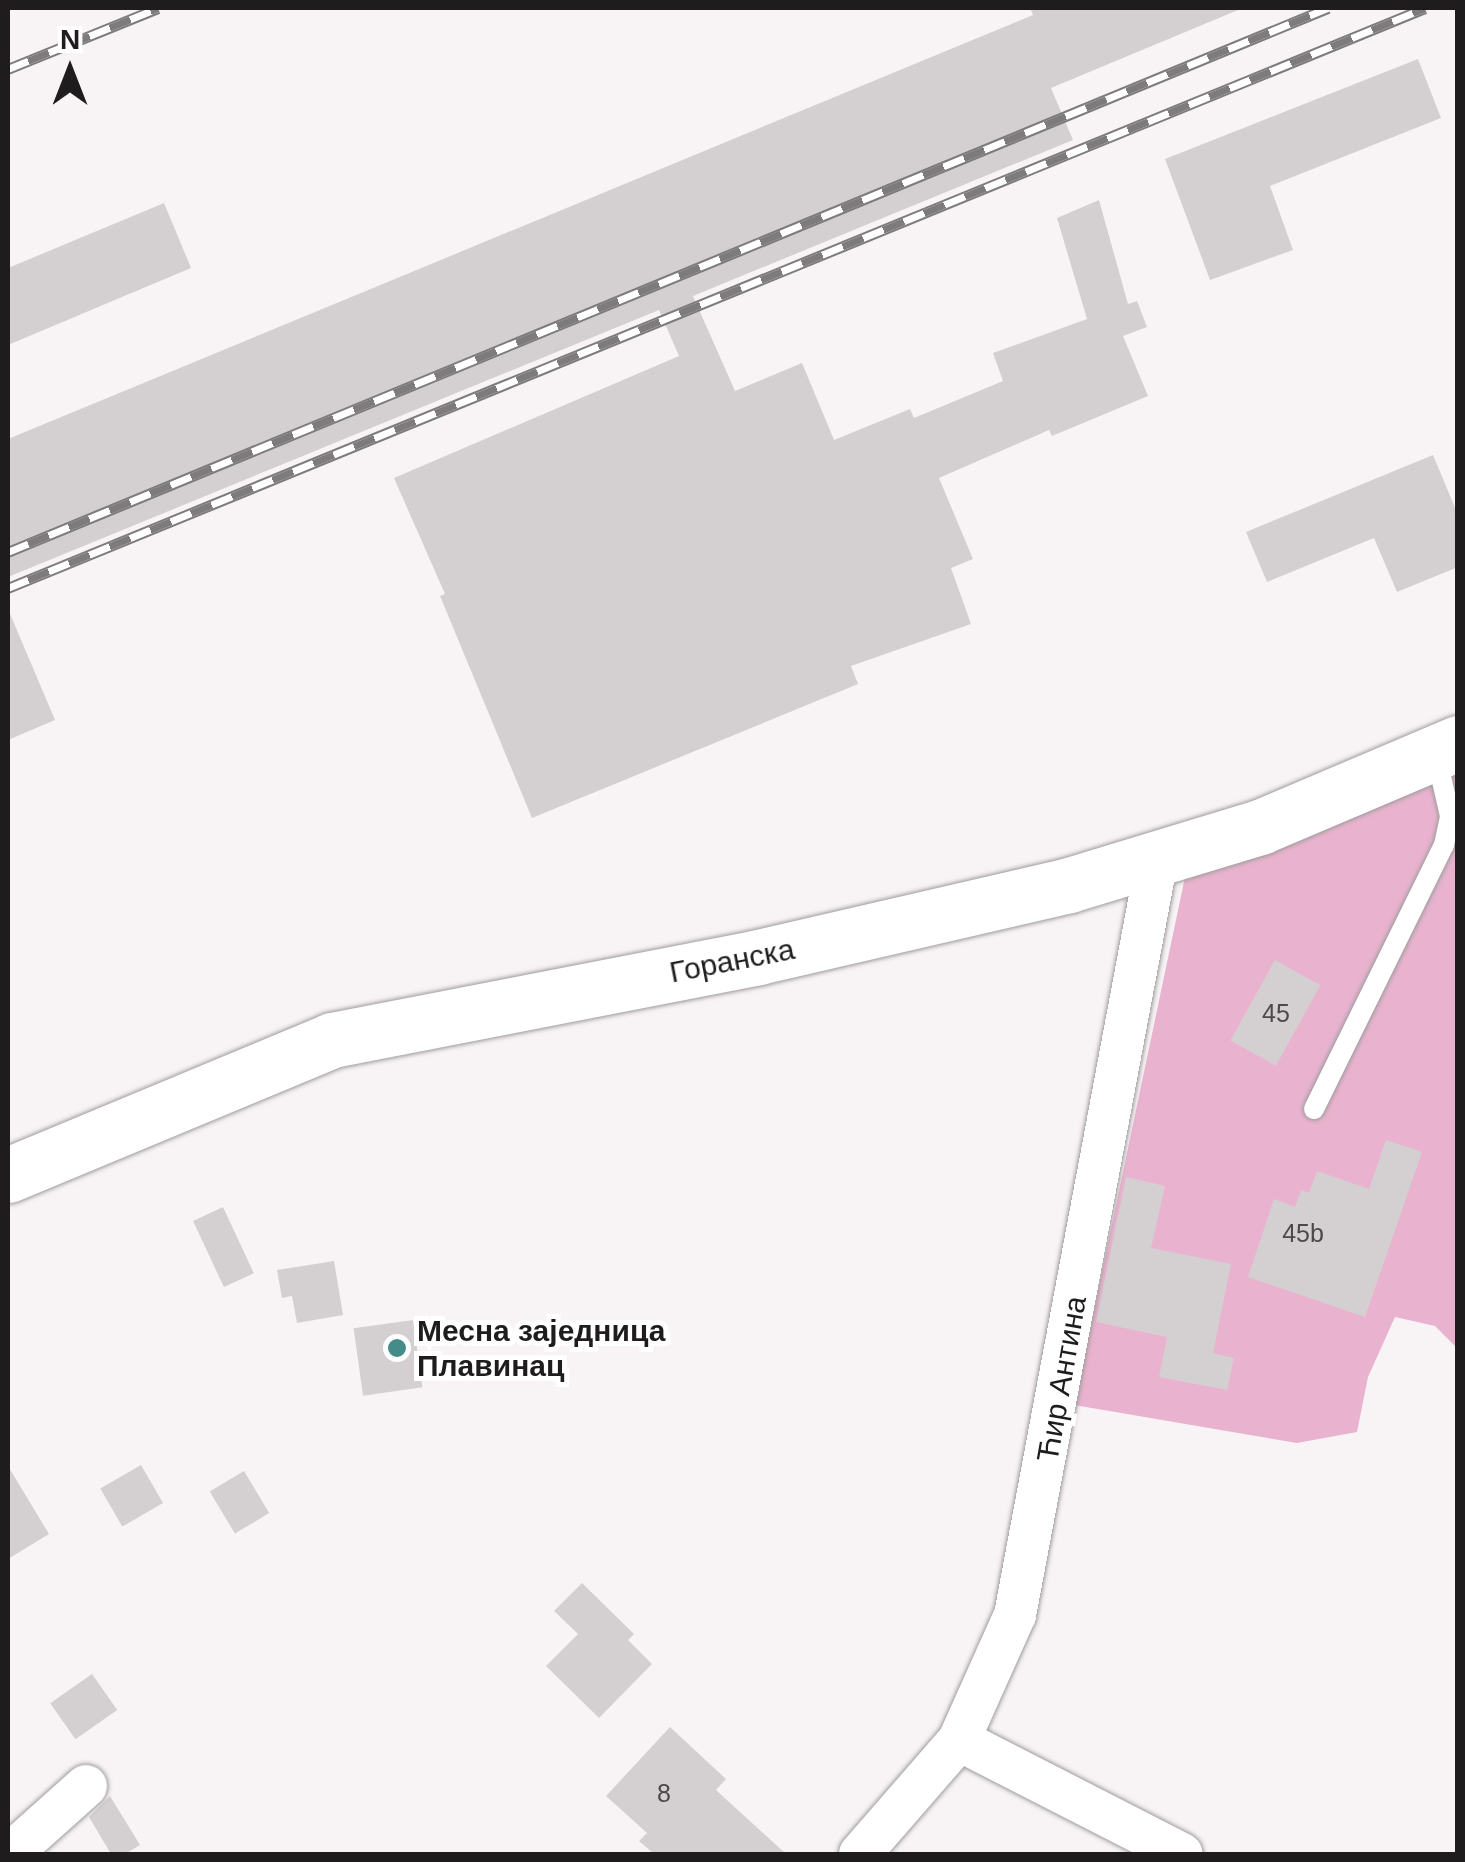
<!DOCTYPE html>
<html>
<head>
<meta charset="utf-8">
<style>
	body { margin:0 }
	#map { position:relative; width:1465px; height:1862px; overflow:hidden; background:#f8f4f6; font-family:Arial,sans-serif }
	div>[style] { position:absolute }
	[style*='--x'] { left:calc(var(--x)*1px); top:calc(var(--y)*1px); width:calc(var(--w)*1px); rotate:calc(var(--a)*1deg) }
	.green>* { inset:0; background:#e9b3cf }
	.building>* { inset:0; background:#d4d0d2; transform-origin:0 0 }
	.roads { filter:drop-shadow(0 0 2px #9f9c9d) drop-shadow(0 0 2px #9f9c9d) }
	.lane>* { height:20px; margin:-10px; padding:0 10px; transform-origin:10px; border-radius:10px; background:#fff }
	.street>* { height:42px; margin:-21px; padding:0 21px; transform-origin:21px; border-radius:21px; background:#fff }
	.secondary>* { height:55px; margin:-27.5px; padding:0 27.5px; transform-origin:27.5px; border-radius:27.5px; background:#fff }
	.rail>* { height:11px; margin-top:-5.5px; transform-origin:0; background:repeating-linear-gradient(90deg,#fff 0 22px,#7d7b7c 0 44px); box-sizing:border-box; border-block:2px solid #7d7b7c }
	.dots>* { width:28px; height:28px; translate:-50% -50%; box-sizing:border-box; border:5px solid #fff; border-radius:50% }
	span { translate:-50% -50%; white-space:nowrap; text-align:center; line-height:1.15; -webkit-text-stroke:10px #fff; paint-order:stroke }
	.number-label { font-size:25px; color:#4c494a }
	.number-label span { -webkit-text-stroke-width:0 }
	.street-label { font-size:30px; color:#1e1c1d }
	.poi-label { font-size:30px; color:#1e1c1d; font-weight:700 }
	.left { translate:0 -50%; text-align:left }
	.frame { position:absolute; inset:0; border:10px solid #1e1c1d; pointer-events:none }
	.north { position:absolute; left:20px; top:20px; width:100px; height:100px; -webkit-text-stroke:8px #fff; paint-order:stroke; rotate:0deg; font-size:28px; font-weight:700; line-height:40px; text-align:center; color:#1e1c1d }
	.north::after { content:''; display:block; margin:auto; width:35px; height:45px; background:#1e1c1d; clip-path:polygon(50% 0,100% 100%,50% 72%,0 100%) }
</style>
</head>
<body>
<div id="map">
	<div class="green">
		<div style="clip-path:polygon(1457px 766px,1457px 1348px,1435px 1326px,1395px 1317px,1368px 1377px,1357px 1432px,1297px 1443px,1074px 1405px,1185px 877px)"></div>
	</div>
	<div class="building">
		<div style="clip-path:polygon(1030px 8px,1243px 8px,1051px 88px,1073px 140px,693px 296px,735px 391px,802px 363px,834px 440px,910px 409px,914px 418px,1003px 381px,993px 353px,1087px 319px,1057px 218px,1099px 200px,1128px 304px,1137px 301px,1147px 327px,1123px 336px,1148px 396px,1052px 436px,1049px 430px,939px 478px,973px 559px,951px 568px,971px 624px,851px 666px,858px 684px,532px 818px,440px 596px,445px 594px,394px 478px,679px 356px,659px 310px,8px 577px,8px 439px,1033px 15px)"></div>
		<div style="clip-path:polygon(1418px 59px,1441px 118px,1270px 186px,1293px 250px,1210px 280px,1165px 159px)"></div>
		<div style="clip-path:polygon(164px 203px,191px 268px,8px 345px,8px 268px)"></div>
		<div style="clip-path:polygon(1433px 455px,1458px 515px,1458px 567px,1397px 592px,1374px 538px,1267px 582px,1246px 532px)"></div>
		<div style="clip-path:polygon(8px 609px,55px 720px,8px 740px)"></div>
		<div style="left:1275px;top:960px;width:52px;height:92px;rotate:29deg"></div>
		<div style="clip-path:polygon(1386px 1140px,1422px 1152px,1365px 1317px,1248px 1277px,1274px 1199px,1295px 1207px,1301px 1190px,1309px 1193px,1317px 1171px,1369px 1189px)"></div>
		<div style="clip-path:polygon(1126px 1177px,1165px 1186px,1151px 1248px,1231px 1264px,1213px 1353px,1234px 1358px,1227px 1390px,1159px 1377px,1167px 1337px,1096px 1322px)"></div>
		<div style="left:223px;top:1207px;width:73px;height:33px;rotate:65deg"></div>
		<div style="clip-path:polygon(334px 1261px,343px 1315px,297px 1323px,292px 1296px,282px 1298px,277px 1270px)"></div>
		<div style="left:413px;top:1320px;width:68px;height:60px;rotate:82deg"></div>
		<div style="left:141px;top:1465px;width:44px;height:47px;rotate:60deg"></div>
		<div style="clip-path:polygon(8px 1466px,49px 1534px,8px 1559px)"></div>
		<div style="left:244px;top:1471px;width:49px;height:40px;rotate:59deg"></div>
		<div style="clip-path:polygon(582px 1583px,634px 1634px,628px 1640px,652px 1664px,599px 1718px,546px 1666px,578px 1634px,554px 1611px)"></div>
		<div style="left:92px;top:1674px;width:44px;height:51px;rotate:55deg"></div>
		<div style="clip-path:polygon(670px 1727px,726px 1779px,716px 1790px,786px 1854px,654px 1854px,639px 1841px,647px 1833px,606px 1796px)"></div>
		<div style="clip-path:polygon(110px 1796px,140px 1845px,125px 1854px,111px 1854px,89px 1817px)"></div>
	</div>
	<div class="roads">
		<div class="lane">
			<div style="--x:1314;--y:1109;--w:294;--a:-63.8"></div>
			<div style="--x:1444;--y:845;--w:30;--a:-78"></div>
			<div style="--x:1450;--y:816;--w:63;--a:-102.9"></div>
		</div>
		<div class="street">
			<div style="--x:959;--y:1740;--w:250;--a:27.1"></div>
			<div style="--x:10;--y:1854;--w:102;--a:-41.8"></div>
			<div style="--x:860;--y:1854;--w:151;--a:-49"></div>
			<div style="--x:959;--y:1740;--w:137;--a:-65.9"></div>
			<div style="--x:1015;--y:1615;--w:769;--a:-79.36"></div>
		</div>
		<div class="secondary">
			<div style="--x:8;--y:1175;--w:351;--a:-22.6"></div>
			<div style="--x:332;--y:1040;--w:434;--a:-11"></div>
			<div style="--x:758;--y:957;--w:319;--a:-13"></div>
			<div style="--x:1069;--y:885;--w:200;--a:-16.9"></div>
			<div style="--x:1260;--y:827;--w:215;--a:-23"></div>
		</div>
	</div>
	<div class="rail">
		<div style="--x:8;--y:69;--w:162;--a:-22.1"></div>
		<div style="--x:8;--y:552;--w:1428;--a:-22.4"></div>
		<div style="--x:8;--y:588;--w:1531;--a:-22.26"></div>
	</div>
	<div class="dots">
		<div style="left:397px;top:1348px;background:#448c89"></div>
	</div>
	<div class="number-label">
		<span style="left:1276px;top:1013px">45</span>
		<span style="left:1303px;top:1233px">45b</span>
		<span style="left:664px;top:1793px">8</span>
	</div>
	<div class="street-label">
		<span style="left:732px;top:961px;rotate:-11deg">Горанска</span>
		<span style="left:1062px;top:1379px;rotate:-80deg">Ћир Антина</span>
	</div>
	<div class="poi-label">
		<span class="left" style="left:417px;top:1348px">Месна заједница<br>Плавинац</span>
	</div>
	<div class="frame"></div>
	<div class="north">N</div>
</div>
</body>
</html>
